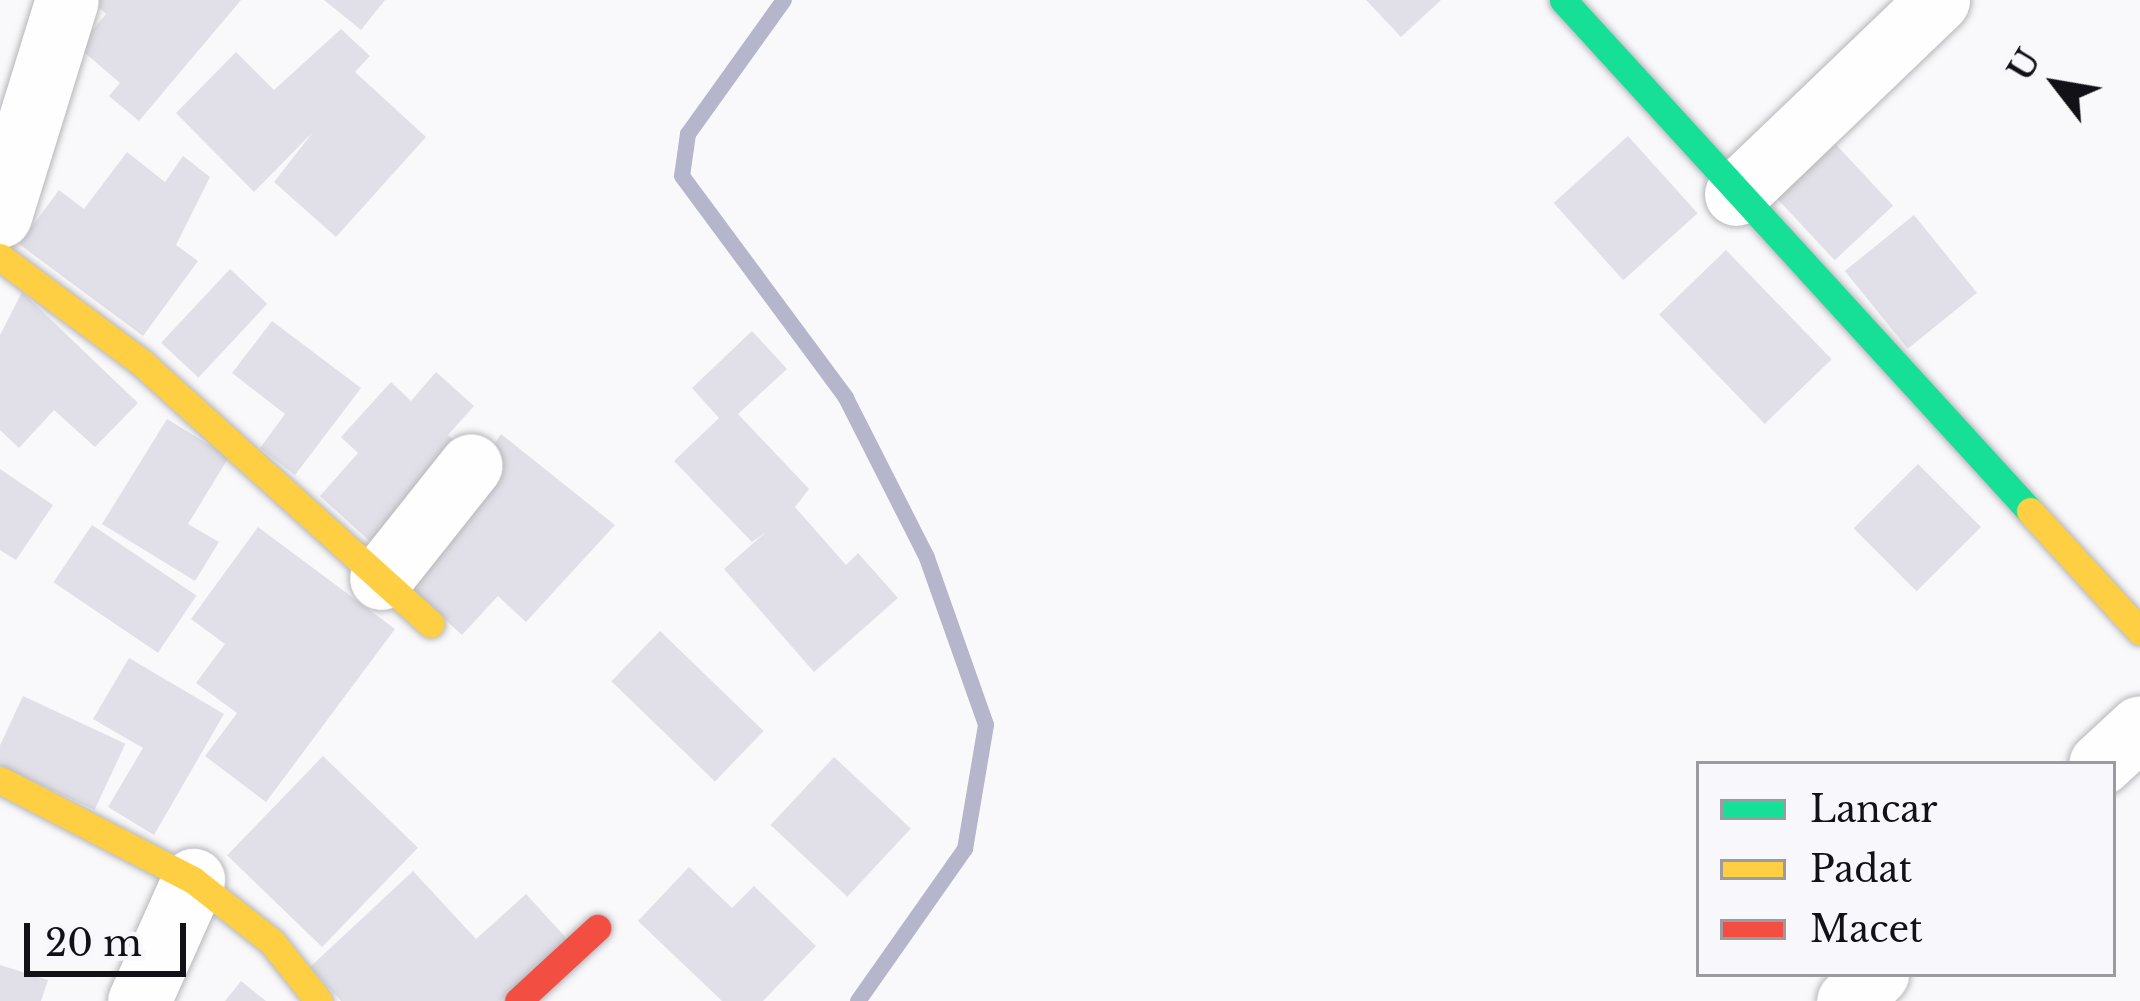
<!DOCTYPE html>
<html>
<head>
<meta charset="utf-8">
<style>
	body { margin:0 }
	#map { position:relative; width:2140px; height:1001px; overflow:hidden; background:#f9f9fb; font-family:"Libre Baskerville",serif }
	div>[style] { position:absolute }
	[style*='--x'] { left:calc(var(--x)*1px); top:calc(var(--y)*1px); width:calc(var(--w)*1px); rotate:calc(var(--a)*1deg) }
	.stream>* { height:16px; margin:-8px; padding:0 8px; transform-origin:8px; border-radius:8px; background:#b5b5cb }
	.building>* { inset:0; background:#e1e0e8; transform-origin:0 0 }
	.roads { filter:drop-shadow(0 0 3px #b6b6bb) drop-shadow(0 0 3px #b6b6bb) }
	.street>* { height:63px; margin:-31.5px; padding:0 31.5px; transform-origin:31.5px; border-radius:31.5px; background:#fefefe }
	.fast>* { height:27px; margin:-13.5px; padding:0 13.5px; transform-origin:13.5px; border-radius:13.5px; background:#16e098 }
	.slow>* { height:27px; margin:-13.5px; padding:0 13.5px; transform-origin:13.5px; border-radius:13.5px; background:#ffcf43 }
	.jam>* { height:27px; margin:-13.5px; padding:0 13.5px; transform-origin:13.5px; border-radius:13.5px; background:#f24e42 }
	span { translate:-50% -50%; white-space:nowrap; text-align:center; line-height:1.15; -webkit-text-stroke:12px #f8f8fc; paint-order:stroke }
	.legend { position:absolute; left:1696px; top:761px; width:420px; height:216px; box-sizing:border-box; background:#f8f8fc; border:3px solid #9c9ca0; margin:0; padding:15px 21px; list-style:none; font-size:36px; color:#111117 }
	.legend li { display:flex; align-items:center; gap:24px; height:60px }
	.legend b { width:60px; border:3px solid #9c9ca0 }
	.north { position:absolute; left:1996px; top:24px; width:120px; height:120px; -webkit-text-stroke:9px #f8f8fc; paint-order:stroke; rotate:301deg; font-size:33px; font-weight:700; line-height:48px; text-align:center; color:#111117 }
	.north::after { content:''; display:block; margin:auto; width:42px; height:54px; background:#111117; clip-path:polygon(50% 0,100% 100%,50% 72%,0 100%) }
	.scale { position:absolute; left:24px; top:923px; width:162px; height:54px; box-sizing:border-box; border:6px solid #111117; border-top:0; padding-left:15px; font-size:36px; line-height:42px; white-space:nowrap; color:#111117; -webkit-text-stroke:9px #f8f8fc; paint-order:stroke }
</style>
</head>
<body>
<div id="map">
	<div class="stream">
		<div style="--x:784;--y:0;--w:165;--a:125.6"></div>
		<div style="--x:688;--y:134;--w:42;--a:98.1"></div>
		<div style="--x:682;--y:176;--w:276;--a:53.5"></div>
		<div style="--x:846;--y:398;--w:179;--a:63.1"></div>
		<div style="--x:927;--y:558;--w:177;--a:70.5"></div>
		<div style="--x:986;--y:725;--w:126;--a:99.6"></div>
		<div style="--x:965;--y:849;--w:186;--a:125.1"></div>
	</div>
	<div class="building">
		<div style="clip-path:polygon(91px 0,241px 0,139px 121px,109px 96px,120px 83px,78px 47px,106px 14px)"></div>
		<div style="clip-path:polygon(324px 0,385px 0,361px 30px)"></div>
		<div style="clip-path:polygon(1366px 0,1441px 0,1401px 37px)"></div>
		<div style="clip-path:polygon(341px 29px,370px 56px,355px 72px,426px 137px,336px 237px,274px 182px,313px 132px,254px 192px,176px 113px,236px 52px,274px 90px)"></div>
		<div style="left:1628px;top:136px;width:104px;height:100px;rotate:48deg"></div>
		<div style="left:1829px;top:137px;width:94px;height:80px;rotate:47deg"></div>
		<div style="clip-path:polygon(127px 152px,165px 182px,183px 156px,210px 177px,176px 245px,198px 261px,143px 336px,19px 244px,59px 190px,84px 209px)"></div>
		<div style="left:1914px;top:215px;width:100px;height:89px;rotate:51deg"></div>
		<div style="left:1726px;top:250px;width:152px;height:93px;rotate:46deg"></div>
		<div style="left:230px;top:269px;width:51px;height:101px;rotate:43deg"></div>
		<div style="clip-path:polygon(22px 292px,138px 403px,95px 447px,54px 410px,19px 448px,0 430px,0 335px)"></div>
		<div style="clip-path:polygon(272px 321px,361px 388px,295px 475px,260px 448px,285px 414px,232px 373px)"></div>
		<div style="clip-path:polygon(752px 331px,787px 369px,738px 414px,809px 489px,795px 507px,846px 565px,858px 553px,898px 598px,814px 672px,724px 569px,766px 532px,752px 542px,674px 461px,719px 418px,692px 388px)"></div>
		<div style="clip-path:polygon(436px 372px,474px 406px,448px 435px,471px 456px,384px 554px,320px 496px,358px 453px,341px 437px,391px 382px,411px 401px)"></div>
		<div style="clip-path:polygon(167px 419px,229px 457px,188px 524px,219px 542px,195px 581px,102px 524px)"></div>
		<div style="clip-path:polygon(501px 434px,615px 525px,526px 622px,498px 596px,462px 635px,414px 591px,435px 533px)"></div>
		<div style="left:1918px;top:464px;width:89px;height:91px;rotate:45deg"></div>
		<div style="clip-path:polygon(0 469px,53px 505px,16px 560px,0 550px)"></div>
		<div style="left:92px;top:525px;width:126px;height:69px;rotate:34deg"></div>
		<div style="clip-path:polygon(258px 527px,395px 629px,266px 802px,205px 756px,237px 713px,196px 683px,225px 644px,191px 619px)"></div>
		<div style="left:660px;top:631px;width:144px;height:70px;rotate:44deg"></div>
		<div style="clip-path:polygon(129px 658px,224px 714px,154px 835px,108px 807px,143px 748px,93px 719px)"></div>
		<div style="left:23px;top:696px;width:113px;height:73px;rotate:25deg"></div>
		<div style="left:323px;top:756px;width:132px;height:138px;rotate:44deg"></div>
		<div style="left:834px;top:757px;width:105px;height:93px;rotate:43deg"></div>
		<div style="clip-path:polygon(689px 867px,732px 908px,754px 886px,816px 946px,763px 1001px,722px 1001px,638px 921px)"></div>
		<div style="clip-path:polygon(413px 871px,476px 939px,526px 894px,568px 940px,501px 1001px,341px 1001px,310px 967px)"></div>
		<div style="clip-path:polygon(0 965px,48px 980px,41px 1001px,0 1001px)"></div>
		<div style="clip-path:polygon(241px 981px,266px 1001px,225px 1001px)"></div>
	</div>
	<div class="roads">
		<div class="street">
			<div style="--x:1736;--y:194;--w:280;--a:-43.8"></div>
			<div style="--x:0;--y:216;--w:226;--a:-72.8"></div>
			<div style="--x:381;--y:578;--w:144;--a:-51.5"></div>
			<div style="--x:2100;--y:764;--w:54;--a:-42.8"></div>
			<div style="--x:139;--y:1001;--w:133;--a:-65.9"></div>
			<div style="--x:1848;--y:1001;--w:40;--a:-43"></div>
		</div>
		<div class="fast">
			<div style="--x:1563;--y:0;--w:692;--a:47.58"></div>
		</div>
		<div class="slow">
			<div style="--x:0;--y:257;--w:177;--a:36.7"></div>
			<div style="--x:142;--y:363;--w:389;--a:42.1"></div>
			<div style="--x:2030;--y:511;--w:163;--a:47.5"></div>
			<div style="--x:0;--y:780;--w:217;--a:27.4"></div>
			<div style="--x:193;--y:880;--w:100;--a:38.1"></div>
			<div style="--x:272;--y:942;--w:75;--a:51.5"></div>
		</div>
		<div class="jam">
			<div style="--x:518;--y:1001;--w:108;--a:-42.7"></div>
		</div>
	</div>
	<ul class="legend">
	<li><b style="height:15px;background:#16e098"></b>Lancar</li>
	<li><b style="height:15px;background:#ffcf43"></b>Padat</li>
	<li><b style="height:15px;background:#f24e42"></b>Macet</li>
	</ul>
	<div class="north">U</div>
	<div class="scale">20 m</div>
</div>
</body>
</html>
